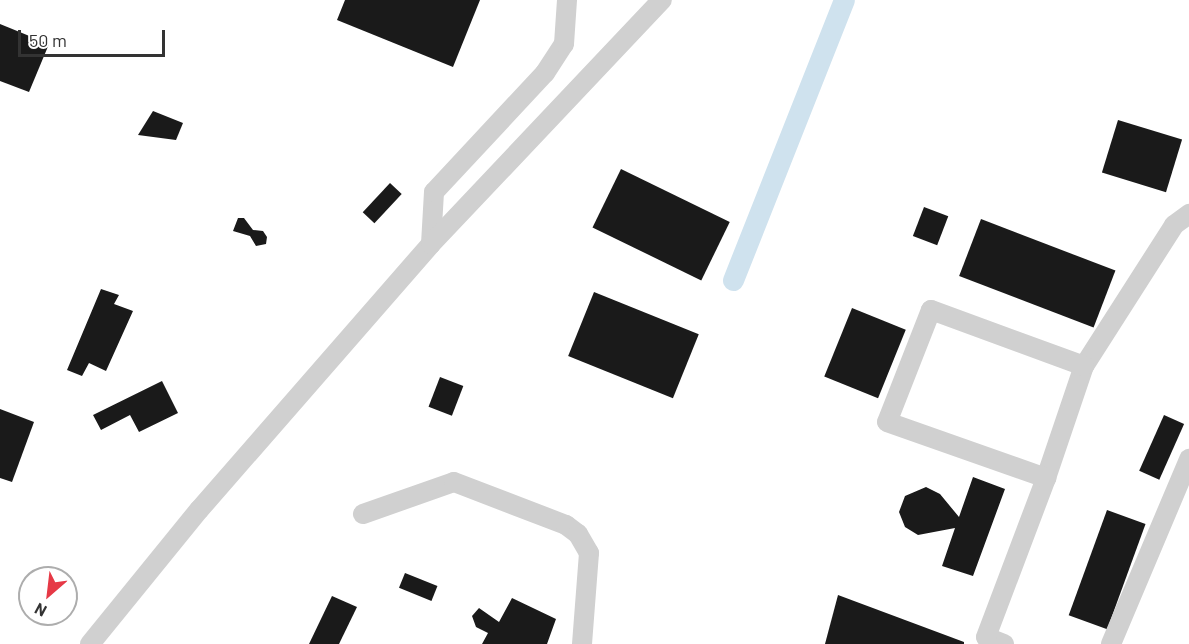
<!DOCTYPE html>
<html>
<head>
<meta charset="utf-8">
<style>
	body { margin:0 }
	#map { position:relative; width:1189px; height:644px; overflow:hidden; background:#fff; font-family:Barlow,sans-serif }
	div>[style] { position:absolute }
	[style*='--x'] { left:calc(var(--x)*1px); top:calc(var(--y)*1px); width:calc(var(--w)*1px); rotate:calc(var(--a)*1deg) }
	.canal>* { height:21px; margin:-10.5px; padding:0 10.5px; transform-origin:10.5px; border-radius:10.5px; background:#cfe2ee }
	.building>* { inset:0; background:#1a1a1a; transform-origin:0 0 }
	.minor>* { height:20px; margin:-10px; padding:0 10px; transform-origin:10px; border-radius:10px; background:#d0d0d0 }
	span { translate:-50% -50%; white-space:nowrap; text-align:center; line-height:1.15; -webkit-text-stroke:6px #fff; paint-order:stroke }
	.north { position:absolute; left:18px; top:566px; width:60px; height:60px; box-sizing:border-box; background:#fff; border:2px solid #adadad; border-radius:50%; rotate:208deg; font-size:16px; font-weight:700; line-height:24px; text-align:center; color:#333 }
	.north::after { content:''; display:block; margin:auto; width:21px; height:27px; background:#e63946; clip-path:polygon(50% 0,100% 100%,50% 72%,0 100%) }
	.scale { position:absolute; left:18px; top:30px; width:147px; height:27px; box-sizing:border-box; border:3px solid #333; border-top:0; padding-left:8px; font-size:18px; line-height:21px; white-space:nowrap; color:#333; -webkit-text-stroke:4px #fff; paint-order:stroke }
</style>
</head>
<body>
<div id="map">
	<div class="canal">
		<div style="--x:733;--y:280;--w:301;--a:-68.4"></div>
	</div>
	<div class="building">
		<div style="clip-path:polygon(345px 0,480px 0,453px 67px,337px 20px)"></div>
		<div style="clip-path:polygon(0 24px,49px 44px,29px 92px,0 81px)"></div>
		<div style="clip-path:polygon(153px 111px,183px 123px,176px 140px,138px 135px)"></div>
		<div style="left:1118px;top:120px;width:67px;height:55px;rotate:17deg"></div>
		<div style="left:621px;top:169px;width:121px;height:65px;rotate:26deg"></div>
		<div style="left:390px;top:183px;width:16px;height:40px;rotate:43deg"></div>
		<div style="left:924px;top:207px;width:26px;height:31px;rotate:21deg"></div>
		<div style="clip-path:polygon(238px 218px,244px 218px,253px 230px,263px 231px,267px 237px,266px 244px,256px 246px,250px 236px,233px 231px)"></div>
		<div style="left:981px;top:219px;width:144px;height:61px;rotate:21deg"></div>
		<div style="clip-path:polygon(101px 289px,119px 295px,114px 304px,133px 311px,106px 371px,89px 363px,82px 376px,67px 370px)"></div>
		<div style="left:594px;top:292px;width:113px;height:69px;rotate:22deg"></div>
		<div style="left:852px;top:308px;width:58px;height:74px;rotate:22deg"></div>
		<div style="left:440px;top:377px;width:25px;height:32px;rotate:21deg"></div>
		<div style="clip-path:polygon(162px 381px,178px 413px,139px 432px,130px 415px,101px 430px,93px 415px)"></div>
		<div style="clip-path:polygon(0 409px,34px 422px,12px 482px,0 478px)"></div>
		<div style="left:1164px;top:415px;width:22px;height:61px;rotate:24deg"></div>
		<div style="clip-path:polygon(973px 477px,1005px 489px,973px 576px,942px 566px,955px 528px,918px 535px,905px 527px,899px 512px,905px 496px,926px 487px,940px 494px,959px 517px)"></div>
		<div style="left:1107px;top:510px;width:41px;height:112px;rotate:20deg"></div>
		<div style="left:405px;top:573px;width:35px;height:16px;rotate:22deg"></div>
		<div style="clip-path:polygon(838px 595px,964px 642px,964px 644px,825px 644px)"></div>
		<div style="clip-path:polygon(332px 596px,357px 607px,339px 644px,309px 644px)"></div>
		<div style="clip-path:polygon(512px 598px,556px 619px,547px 644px,482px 644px,488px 633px,476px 627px,472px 616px,479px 608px,499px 622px)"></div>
	</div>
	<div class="minor">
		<div style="--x:431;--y:244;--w:52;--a:-86.7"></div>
		<div style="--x:434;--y:192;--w:163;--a:-47"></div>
		<div style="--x:545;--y:73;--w:35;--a:-57"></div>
		<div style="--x:564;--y:44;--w:44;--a:-86.1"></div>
		<div style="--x:1084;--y:366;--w:167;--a:-57.4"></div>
		<div style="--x:1174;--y:225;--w:19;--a:-36"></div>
		<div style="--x:363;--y:514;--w:96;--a:-19.4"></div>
		<div style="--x:454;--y:482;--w:120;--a:21"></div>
		<div style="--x:566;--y:525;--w:15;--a:37"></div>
		<div style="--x:578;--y:534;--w:22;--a:60"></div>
		<div style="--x:589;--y:553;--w:91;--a:94.4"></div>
		<div style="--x:90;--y:644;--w:173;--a:-50.9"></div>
		<div style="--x:199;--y:510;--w:353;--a:-48.9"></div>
		<div style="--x:431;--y:244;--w:336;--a:-46.6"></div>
		<div style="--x:1004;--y:644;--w:19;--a:-159"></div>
		<div style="--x:986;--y:637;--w:170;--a:-69.3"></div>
		<div style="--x:1046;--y:478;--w:118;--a:-71.3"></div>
		<div style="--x:1084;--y:366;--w:163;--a:-159.9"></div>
		<div style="--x:931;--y:310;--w:120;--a:111.4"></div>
		<div style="--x:887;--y:422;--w:169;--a:19.4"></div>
		<div style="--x:1111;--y:644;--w:201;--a:-67.1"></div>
	</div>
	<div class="north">N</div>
	<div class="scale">50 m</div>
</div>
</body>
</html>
